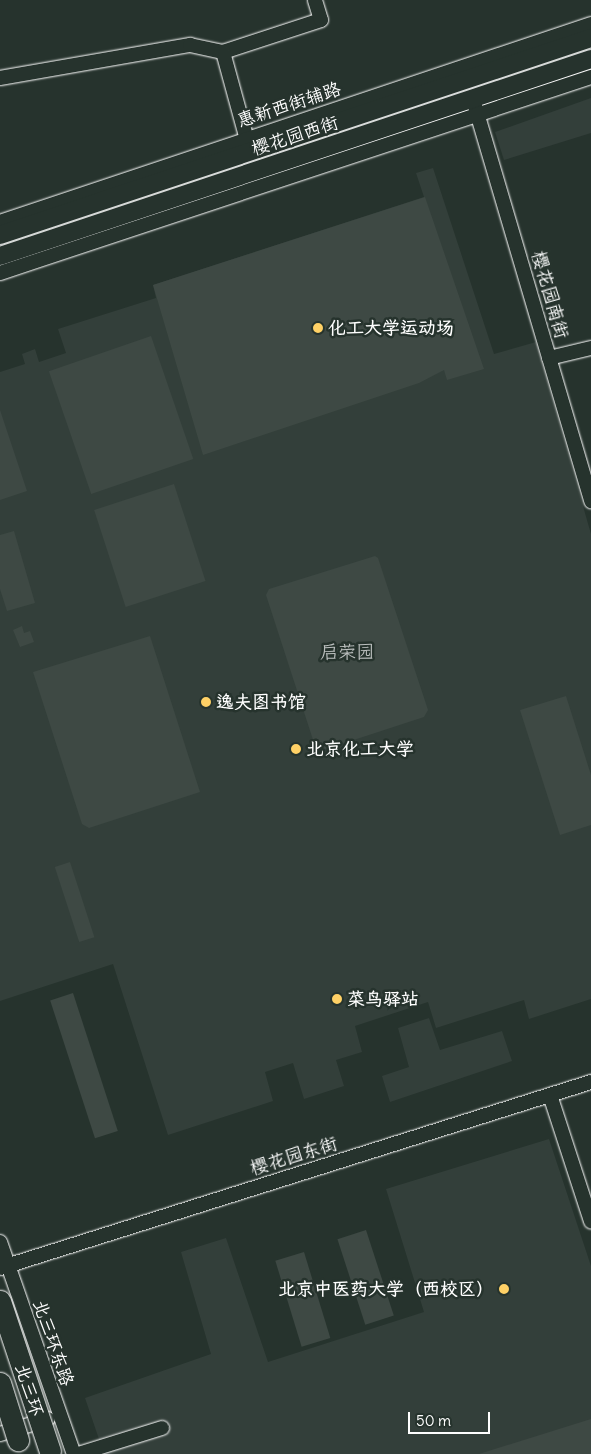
<!DOCTYPE html>
<html>
<head>
<meta charset="utf-8">
<style>
	body { margin:0 }
	#map { position:relative; width:591px; height:1454px; overflow:hidden; background:#26332d; font-family:Delius,"LXGW WenKai TC",sans-serif }
	div>[style] { position:absolute }
	[style*='--x'] { left:calc(var(--x)*1px); top:calc(var(--y)*1px); width:calc(var(--w)*1px); rotate:calc(var(--a)*1deg) }
	.built>* { inset:0; background:#333f3a }
	.green>* { inset:0; background:#3e4944; transform-origin:0 0 }
	.roads { filter:drop-shadow(0 0 1px #fff) drop-shadow(0 0 1px #fff) }
	.minor>* { height:14px; margin:-7px; padding:0 7px; transform-origin:7px; border-radius:7px; background:#26332d }
	.major>* { height:18px; margin:-9px; padding:0 9px; transform-origin:9px; border-radius:9px; background:#26332d }
	.bridges { filter:drop-shadow(0 0 1px #fff) drop-shadow(0 0 1px #fff) }
	.highway-bridge>* { height:21px; margin:-10.5px; padding:0 10.5px; transform-origin:10.5px; border-radius:10.5px; background:#26332d }
	.dots>* { width:14px; height:14px; translate:-50% -50%; box-sizing:border-box; border:2px solid #26332d; border-radius:50% }
	span { translate:-50% -50%; white-space:nowrap; text-align:center; line-height:1.15; -webkit-text-stroke:5px #26332d; paint-order:stroke }
	.street-label { font-size:18px; color:#fff }
	.poi-label { font-size:18px; color:#fff; font-weight:700 }
	.left { translate:0 -50%; text-align:left }
	.right { translate:-100% -50%; text-align:right }
	.park-label { font-size:18px; color:#bbbfbe }
	.scale { position:absolute; left:408px; top:1412px; width:82px; height:22px; box-sizing:border-box; border:2px solid #fff; border-top:0; padding-left:6px; font-size:15px; line-height:18px; white-space:nowrap; color:#fff; -webkit-text-stroke:4px #26332d; paint-order:stroke }
</style>
</head>
<body>
<div id="map">
	<div class="built">
		<div style="clip-path:polygon(591px 98px,591px 133px,504px 160px,495px 132px)"></div>
		<div style="clip-path:polygon(433px 168px,494px 354px,536px 342px,591px 534px,591px 999px,529px 1019px,524px 1000px,436px 1028px,428px 1002px,355px 1026px,362px 1052px,336px 1060px,344px 1086px,304px 1099px,293px 1063px,265px 1072px,273px 1101px,168px 1135px,113px 964px,0 1001px,0 372px,25px 364px,22px 354px,35px 349px,39px 362px,66px 353px,58px 329px,156px 298px,153px 285px,424px 197px,416px 173px)"></div>
		<div style="clip-path:polygon(429px 1018px,440px 1050px,502px 1031px,512px 1061px,390px 1102px,382px 1076px,409px 1067px,398px 1028px)"></div>
		<div style="clip-path:polygon(549px 1139px,591px 1266px,591px 1454px,104px 1454px,85px 1398px,211px 1354px,181px 1252px,226px 1238px,268px 1362px,424px 1312px,386px 1189px)"></div>
	</div>
	<div class="green">
		<div style="clip-path:polygon(425px 197px,484px 369px,447px 380px,444px 370px,419px 383px,203px 455px,153px 285px)"></div>
		<div style="left:151px;top:336px;width:130px;height:108px;rotate:71deg"></div>
		<div style="clip-path:polygon(0 410px,27px 491px,0 500px)"></div>
		<div style="left:174px;top:484px;width:102px;height:84px;rotate:72deg"></div>
		<div style="clip-path:polygon(14px 531px,35px 603px,7px 611px,0 589px,0 535px)"></div>
		<div style="clip-path:polygon(375px 556px,378px 558px,428px 710px,424px 717px,320px 751px,316px 749px,266px 595px,269px 589px)"></div>
		<div style="clip-path:polygon(22px 626px,24px 633px,30px 631px,34px 642px,20px 647px,13px 630px)"></div>
		<div style="clip-path:polygon(150px 636px,200px 792px,89px 828px,82px 824px,33px 672px)"></div>
		<div style="clip-path:polygon(566px 696px,591px 775px,591px 825px,560px 835px,520px 710px)"></div>
		<div style="left:70px;top:862px;width:79px;height:16px;rotate:72deg"></div>
		<div style="left:73px;top:993px;width:145px;height:24px;rotate:72deg"></div>
		<div style="left:366px;top:1230px;width:90px;height:30px;rotate:72deg"></div>
		<div style="left:304px;top:1252px;width:90px;height:30px;rotate:73deg"></div>
		<div style="clip-path:polygon(591px 1419px,591px 1454px,479px 1454px)"></div>
	</div>
	<div class="roads">
		<div class="minor">
			<div style="--x:223;--y:52;--w:103;--a:-18.1"></div>
			<div style="--x:321;--y:20;--w:21;--a:-107"></div>
			<div style="--x:0;--y:78;--w:193;--a:-9.9"></div>
			<div style="--x:190;--y:45;--w:34;--a:12"></div>
			<div style="--x:223;--y:52;--w:98;--a:74.7"></div>
			<div style="--x:475;--y:106;--w:412;--a:73.6"></div>
			<div style="--x:0;--y:222;--w:623;--a:-18.52"></div>
			<div style="--x:0;--y:273;--w:623;--a:-18.35"></div>
			<div style="--x:549;--y:358;--w:43;--a:-13.4"></div>
			<div style="--x:550;--y:1095;--w:133;--a:72"></div>
			<div style="--x:0;--y:1242;--w:225;--a:70.8"></div>
			<div style="--x:0;--y:1268;--w:620;--a:-17.47"></div>
			<div style="--x:0;--y:1434;--w:50;--a:-17.4"></div>
			<div style="--x:78;--y:1454;--w:88;--a:-17.2"></div>
		</div>
		<div class="major">
			<div style="--x:0;--y:235;--w:623;--a:-18.43"></div>
			<div style="--x:0;--y:256;--w:623;--a:-18.43"></div>
		</div>
	</div>
	<div class="bridges">
		<div class="highway-bridge">
			<div style="--x:0;--y:1301;--w:158;--a:71.6"></div>
			<div style="--x:0;--y:1383;--w:60;--a:72.5"></div>
		</div>
	</div>
	<div class="dots">
		<div style="left:318px;top:328px;background:#ffd166"></div>
		<div style="left:206px;top:702px;background:#ffd166"></div>
		<div style="left:296px;top:749px;background:#ffd166"></div>
		<div style="left:337px;top:999px;background:#ffd166"></div>
		<div style="left:504px;top:1289px;background:#ffd166"></div>
	</div>
	<div class="street-label">
		<span style="left:289px;top:105px;rotate:-18deg">惠新西街辅路</span>
		<span style="left:295px;top:136px;rotate:-18deg">樱花园西街</span>
		<span style="left:550px;top:295px;rotate:74deg">樱花园南街</span>
		<span style="left:294px;top:1156px;rotate:-17deg">樱花园东街</span>
		<span style="left:53px;top:1343px;rotate:71deg">北三环东路</span>
		<span style="left:29px;top:1390px;rotate:72deg">北三环</span>
	</div>
	<div class="poi-label">
		<span class="left" style="left:328px;top:328px">化工大学运动场</span>
		<span class="left" style="left:216px;top:702px">逸夫图书馆</span>
		<span class="left" style="left:306px;top:749px">北京化工大学</span>
		<span class="left" style="left:347px;top:999px">菜鸟驿站</span>
		<span class="right" style="left:494px;top:1289px">北京中医药大学（西校区）</span>
	</div>
	<div class="park-label">
		<span style="left:347px;top:652px">启荣园</span>
	</div>
	<div class="scale">50 m</div>
</div>
</body>
</html>
